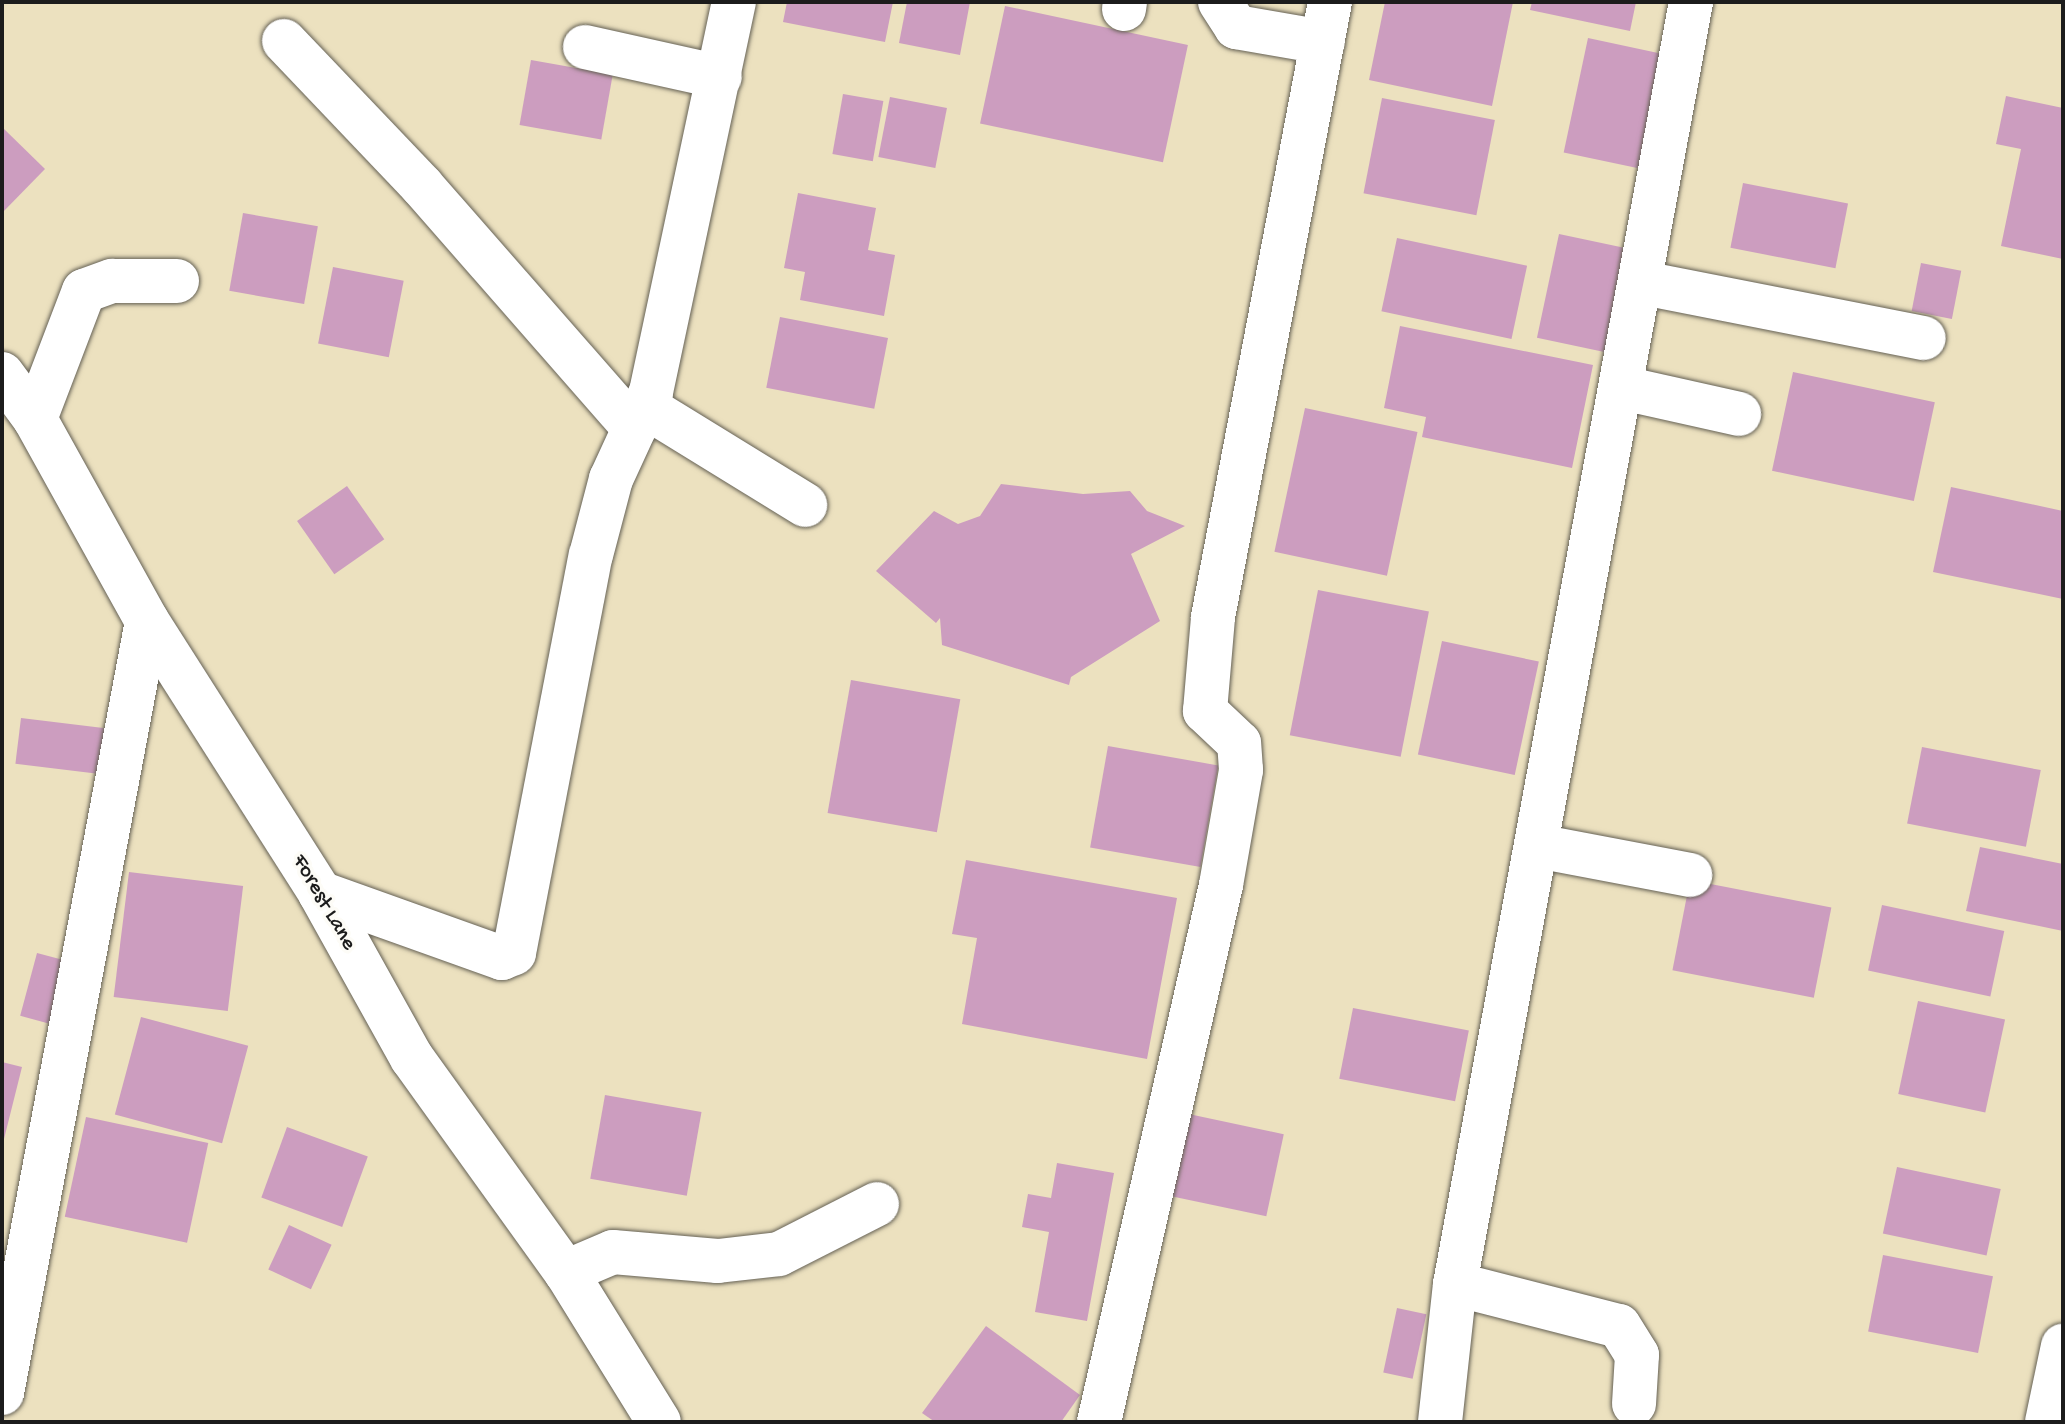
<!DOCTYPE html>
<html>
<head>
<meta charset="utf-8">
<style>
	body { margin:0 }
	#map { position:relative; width:2065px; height:1424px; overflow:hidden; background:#ece1bf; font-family:"Gochi Hand",sans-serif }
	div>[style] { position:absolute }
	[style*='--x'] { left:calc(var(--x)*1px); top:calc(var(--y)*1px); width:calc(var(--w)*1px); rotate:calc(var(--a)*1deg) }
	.building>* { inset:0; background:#cc9dbf; transform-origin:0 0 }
	.roads { filter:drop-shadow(0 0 2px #656155) drop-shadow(0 0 2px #656155) }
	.minor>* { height:44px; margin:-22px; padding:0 22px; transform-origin:22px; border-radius:22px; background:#fff }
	span { translate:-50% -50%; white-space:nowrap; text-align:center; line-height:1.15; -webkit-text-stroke:7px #fdfcf7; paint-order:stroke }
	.street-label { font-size:22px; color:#1c1c1c }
	.frame { position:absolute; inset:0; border:4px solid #1c1c1c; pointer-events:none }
</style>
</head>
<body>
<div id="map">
	<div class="building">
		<div style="clip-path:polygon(787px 2px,893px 2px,885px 42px,783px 22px)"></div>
		<div style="clip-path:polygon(907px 2px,970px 2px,960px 55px,899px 43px)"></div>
		<div style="clip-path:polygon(1385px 2px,1513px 2px,1492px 106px,1369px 80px)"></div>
		<div style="clip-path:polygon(1532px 2px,1636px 2px,1630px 31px,1530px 10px)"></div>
		<div style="left:1005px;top:6px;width:187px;height:120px;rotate:12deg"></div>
		<div style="left:1588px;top:38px;width:80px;height:117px;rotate:12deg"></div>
		<div style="left:531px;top:60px;width:83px;height:66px;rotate:10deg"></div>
		<div style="left:843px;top:94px;width:41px;height:61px;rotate:10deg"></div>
		<div style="clip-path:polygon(2006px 96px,2063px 108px,2063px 259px,2001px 246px,2021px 149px,1996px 144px)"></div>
		<div style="left:890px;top:97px;width:58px;height:61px;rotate:11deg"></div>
		<div style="left:1382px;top:98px;width:115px;height:97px;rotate:11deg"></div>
		<div style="clip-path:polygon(2px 127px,45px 169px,2px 213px)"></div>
		<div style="left:1743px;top:183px;width:107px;height:66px;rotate:11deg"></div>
		<div style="clip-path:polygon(798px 193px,876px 208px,868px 250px,895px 255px,884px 316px,800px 300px,805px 272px,784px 268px)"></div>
		<div style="left:243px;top:213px;width:76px;height:79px;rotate:10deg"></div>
		<div style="left:1559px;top:234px;width:87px;height:106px;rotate:12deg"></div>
		<div style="left:1397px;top:238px;width:133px;height:75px;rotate:12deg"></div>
		<div style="left:1921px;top:263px;width:41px;height:49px;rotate:11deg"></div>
		<div style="left:333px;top:267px;width:72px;height:78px;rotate:11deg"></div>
		<div style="left:780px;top:317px;width:110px;height:72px;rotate:11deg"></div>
		<div style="clip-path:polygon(1400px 326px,1593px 365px,1572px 468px,1422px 437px,1426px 417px,1384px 408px)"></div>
		<div style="left:1793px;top:372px;width:145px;height:101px;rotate:12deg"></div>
		<div style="left:1305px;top:408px;width:115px;height:147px;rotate:12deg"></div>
		<div style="clip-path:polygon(1001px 484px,1083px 494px,1130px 491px,1147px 511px,1185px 526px,1131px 554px,1160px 621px,1071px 677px,1069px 685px,942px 645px,940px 618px,936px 623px,876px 571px,934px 511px,958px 524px,980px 516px)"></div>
		<div style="left:347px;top:486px;width:65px;height:61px;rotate:55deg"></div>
		<div style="clip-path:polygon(1951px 487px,2063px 511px,2063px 599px,1933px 572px)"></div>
		<div style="left:1318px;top:590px;width:113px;height:148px;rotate:11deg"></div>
		<div style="left:1442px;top:641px;width:99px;height:116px;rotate:12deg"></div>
		<div style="left:851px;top:680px;width:111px;height:135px;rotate:10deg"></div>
		<div style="left:21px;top:718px;width:87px;height:46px;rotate:7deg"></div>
		<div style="left:1108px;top:746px;width:112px;height:103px;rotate:10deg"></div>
		<div style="left:1922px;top:747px;width:121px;height:78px;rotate:11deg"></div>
		<div style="clip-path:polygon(1980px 847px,2063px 864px,2063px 931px,1966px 911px)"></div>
		<div style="clip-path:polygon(966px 860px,1177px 898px,1147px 1059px,962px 1024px,977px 938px,952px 934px)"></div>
		<div style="left:129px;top:872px;width:115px;height:126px;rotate:7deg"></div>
		<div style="left:1690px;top:880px;width:144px;height:92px;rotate:11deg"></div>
		<div style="left:1882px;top:905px;width:125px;height:67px;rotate:12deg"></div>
		<div style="left:37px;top:953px;width:39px;height:65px;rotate:15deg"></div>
		<div style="left:1918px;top:1001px;width:89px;height:95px;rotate:12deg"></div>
		<div style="left:1353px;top:1008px;width:118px;height:72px;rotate:11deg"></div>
		<div style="left:141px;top:1017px;width:111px;height:101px;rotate:15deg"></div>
		<div style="clip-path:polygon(2px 1062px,22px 1067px,3px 1143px,2px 1143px)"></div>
		<div style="left:605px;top:1095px;width:98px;height:85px;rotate:10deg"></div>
		<div style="left:1184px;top:1113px;width:102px;height:84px;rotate:12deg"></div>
		<div style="left:86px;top:1117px;width:125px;height:102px;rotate:12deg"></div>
		<div style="left:287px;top:1127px;width:86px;height:75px;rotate:20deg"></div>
		<div style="clip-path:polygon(1057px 1163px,1114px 1173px,1087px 1321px,1035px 1312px,1049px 1232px,1022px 1227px,1028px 1194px,1051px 1198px)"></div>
		<div style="left:1897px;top:1167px;width:106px;height:68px;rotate:12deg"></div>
		<div style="left:289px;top:1225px;width:47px;height:49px;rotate:25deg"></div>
		<div style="left:1883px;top:1255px;width:112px;height:78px;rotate:11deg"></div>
		<div style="left:1397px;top:1308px;width:30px;height:66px;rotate:12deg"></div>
		<div style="clip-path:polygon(986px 1326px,1080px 1395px,1061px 1422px,935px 1422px,922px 1413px)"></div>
	</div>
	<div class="roads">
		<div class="minor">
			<div style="--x:1220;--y:2;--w:30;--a:57"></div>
			<div style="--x:1236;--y:27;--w:88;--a:9.8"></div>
			<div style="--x:1124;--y:9;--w:7;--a:-82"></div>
			<div style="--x:284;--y:41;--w:200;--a:46.4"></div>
			<div style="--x:422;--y:186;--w:322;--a:48.8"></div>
			<div style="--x:585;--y:47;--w:138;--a:12.5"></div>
			<div style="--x:1643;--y:283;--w:286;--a:11.1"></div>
			<div style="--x:2;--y:374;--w:56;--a:53.7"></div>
			<div style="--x:35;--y:419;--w:231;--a:61"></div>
			<div style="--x:147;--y:621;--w:322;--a:57.5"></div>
			<div style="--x:320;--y:893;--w:189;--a:60.9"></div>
			<div style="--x:412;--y:1058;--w:264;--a:54.3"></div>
			<div style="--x:566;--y:1272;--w:176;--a:58.2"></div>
			<div style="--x:1623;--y:388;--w:119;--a:12.6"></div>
			<div style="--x:646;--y:407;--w:187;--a:31.6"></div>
			<div style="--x:35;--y:419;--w:137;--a:-69.1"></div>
			<div style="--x:84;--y:291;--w:30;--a:-20"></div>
			<div style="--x:112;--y:281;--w:65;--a:0"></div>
			<div style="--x:1537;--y:846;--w:156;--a:10.7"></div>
			<div style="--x:320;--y:893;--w:193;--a:19.7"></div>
			<div style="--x:502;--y:958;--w:13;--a:-23"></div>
			<div style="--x:514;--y:953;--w:405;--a:-79.1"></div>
			<div style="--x:591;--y:555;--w:79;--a:-75.3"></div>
			<div style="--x:611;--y:479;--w:96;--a:-65.3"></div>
			<div style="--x:651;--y:392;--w:399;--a:-78"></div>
			<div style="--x:566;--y:1272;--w:51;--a:-23.1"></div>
			<div style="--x:613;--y:1252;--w:105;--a:4.9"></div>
			<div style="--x:718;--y:1261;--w:61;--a:-6.5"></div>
			<div style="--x:779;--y:1254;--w:110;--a:-27"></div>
			<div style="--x:1455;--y:1284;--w:169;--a:14.4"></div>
			<div style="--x:1619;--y:1326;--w:34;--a:58"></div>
			<div style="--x:1637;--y:1355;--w:49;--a:93.5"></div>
			<div style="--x:2;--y:1393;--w:785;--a:-79.36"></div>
			<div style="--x:1099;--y:1422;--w:551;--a:-77.2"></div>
			<div style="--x:1221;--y:885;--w:117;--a:-80.1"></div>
			<div style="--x:1241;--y:770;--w:27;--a:-94"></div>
			<div style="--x:1239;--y:743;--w:47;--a:-136.7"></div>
			<div style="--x:1205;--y:711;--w:94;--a:-85.1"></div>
			<div style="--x:1213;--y:617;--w:626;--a:-79.23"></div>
			<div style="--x:1440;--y:1422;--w:139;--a:-83.8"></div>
			<div style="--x:1455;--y:1284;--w:1304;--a:-79.57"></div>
			<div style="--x:2047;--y:1422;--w:78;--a:-78.1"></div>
		</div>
	</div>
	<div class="street-label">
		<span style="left:323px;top:903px;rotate:60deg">Forest Lane</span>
	</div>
	<div class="frame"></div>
</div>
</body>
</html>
